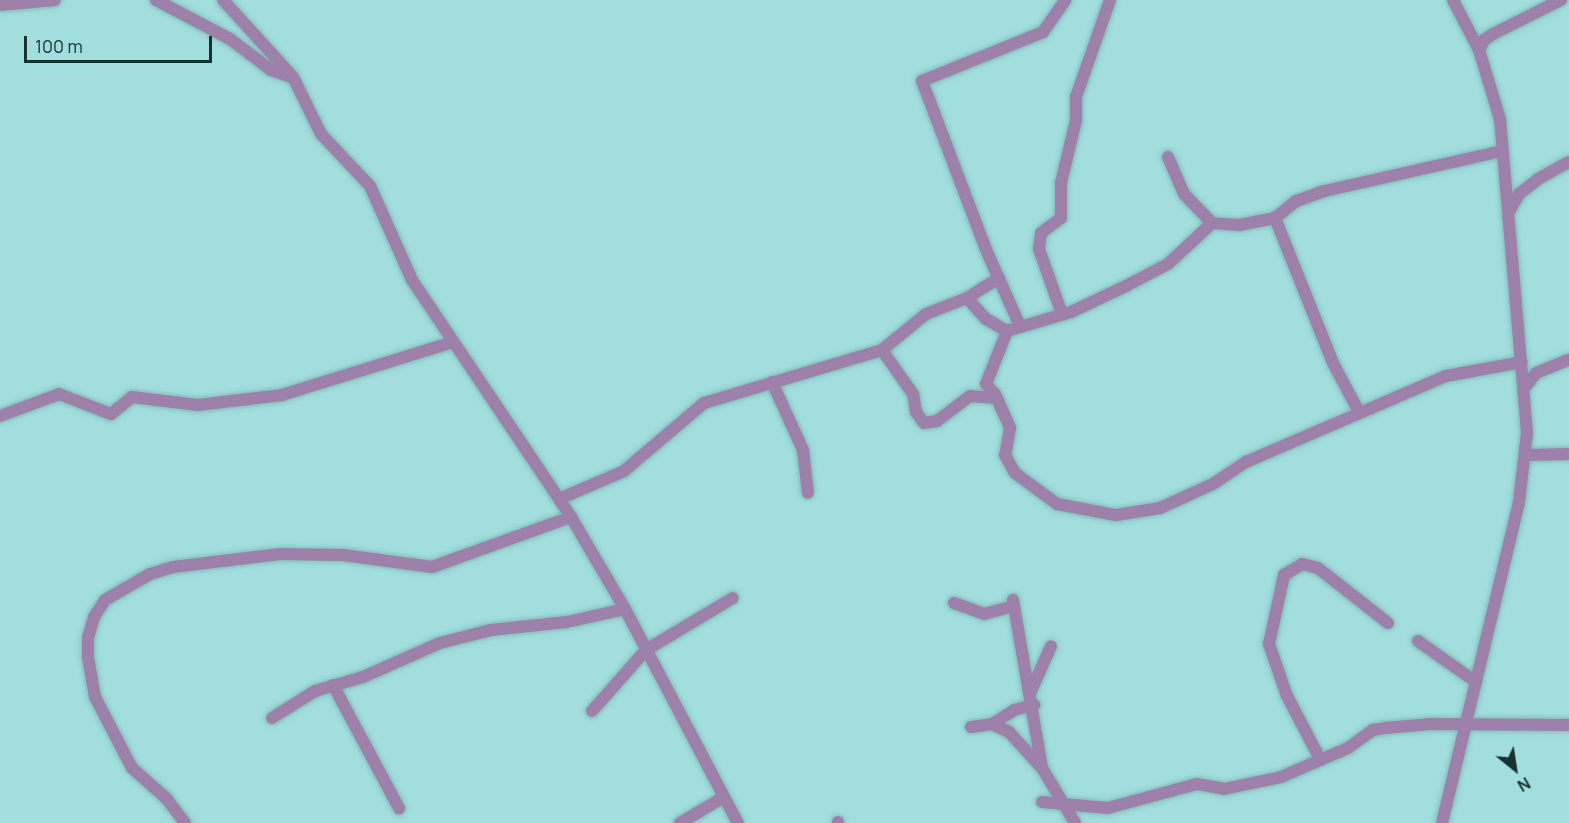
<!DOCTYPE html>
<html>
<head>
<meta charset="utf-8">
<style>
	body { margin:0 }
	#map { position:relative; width:1569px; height:823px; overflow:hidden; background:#a1dedd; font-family:Manrope,sans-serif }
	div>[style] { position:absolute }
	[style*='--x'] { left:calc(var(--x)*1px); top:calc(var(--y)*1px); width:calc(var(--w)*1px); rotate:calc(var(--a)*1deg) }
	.roads { filter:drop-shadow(0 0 2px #85bbba) drop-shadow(0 0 2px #85bbba) }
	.street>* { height:12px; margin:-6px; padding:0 6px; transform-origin:6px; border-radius:6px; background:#9d81aa }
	span { translate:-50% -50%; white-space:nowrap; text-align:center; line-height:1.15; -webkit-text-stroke:5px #a1dedd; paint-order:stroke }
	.north { position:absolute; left:1485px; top:739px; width:60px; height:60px; -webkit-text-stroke:4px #a1dedd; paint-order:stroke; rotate:150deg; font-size:16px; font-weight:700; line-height:24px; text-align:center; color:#173030 }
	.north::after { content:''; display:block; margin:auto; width:21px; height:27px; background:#173030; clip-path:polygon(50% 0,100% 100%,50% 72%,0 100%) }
	.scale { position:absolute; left:24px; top:36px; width:188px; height:27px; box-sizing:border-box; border:3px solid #173030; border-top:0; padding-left:8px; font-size:18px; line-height:21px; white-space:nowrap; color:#173030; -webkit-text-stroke:4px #a1dedd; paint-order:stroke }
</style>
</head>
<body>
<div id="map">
	<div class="roads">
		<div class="street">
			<div style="--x:156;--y:0;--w:84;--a:27.8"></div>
			<div style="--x:230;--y:39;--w:51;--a:37.1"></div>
			<div style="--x:271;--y:70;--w:21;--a:19"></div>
			<div style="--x:223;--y:0;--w:104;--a:47.7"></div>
			<div style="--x:293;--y:77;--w:64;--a:63.8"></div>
			<div style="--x:321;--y:134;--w:71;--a:46.7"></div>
			<div style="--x:370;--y:186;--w:103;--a:65.9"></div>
			<div style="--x:412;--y:280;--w:285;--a:56.1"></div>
			<div style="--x:571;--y:517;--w:107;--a:59.6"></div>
			<div style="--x:625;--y:609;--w:242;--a:62.2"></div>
			<div style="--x:0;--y:5;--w:55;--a:-5.2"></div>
			<div style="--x:1479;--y:50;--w:11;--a:-63"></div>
			<div style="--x:1484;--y:40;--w:11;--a:-34"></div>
			<div style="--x:1493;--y:34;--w:76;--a:-26.6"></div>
			<div style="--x:1502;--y:151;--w:182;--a:167.3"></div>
			<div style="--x:1324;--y:191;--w:30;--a:160"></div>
			<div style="--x:1296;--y:201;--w:27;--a:141"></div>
			<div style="--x:1275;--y:218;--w:37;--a:169"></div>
			<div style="--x:1239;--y:225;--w:27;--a:-176"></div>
			<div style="--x:1212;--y:223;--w:60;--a:137"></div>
			<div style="--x:1168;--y:264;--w:47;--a:152.4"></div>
			<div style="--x:1126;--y:286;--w:61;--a:154.7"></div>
			<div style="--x:1071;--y:312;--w:67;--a:163.5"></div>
			<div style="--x:1007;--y:331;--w:57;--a:111.6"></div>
			<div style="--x:986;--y:384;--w:13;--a:48"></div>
			<div style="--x:995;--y:394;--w:37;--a:66"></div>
			<div style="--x:1010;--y:428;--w:27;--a:100"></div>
			<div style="--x:1005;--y:455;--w:21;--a:61"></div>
			<div style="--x:1015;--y:473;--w:52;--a:36.4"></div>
			<div style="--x:1057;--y:504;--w:60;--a:10.6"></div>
			<div style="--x:1116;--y:515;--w:45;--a:-9"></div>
			<div style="--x:1160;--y:508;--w:58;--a:-24.4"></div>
			<div style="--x:1213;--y:484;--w:40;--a:-34"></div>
			<div style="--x:1246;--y:462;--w:218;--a:-23.3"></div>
			<div style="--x:1446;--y:376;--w:77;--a:-10.4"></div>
			<div style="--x:1168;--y:157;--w:40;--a:66.6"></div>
			<div style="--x:1184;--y:194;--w:40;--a:46"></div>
			<div style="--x:1510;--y:210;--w:18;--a:-61"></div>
			<div style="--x:1519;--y:194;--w:24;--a:-38"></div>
			<div style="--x:1538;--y:179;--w:35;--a:-29"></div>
			<div style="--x:1275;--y:218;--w:156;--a:68.2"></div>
			<div style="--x:1333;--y:363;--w:55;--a:62"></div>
			<div style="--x:967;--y:298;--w:28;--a:48"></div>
			<div style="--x:986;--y:319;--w:24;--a:30"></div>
			<div style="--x:1062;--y:314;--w:69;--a:-109.5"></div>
			<div style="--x:1039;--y:249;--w:16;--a:-83"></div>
			<div style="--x:1041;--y:233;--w:25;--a:-37"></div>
			<div style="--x:1061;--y:218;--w:35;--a:-90"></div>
			<div style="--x:1061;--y:183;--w:65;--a:-76.6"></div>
			<div style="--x:1076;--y:120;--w:23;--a:-90"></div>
			<div style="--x:1076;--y:97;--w:103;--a:-70.7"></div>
			<div style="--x:1020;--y:326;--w:81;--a:-114"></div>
			<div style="--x:987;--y:252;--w:183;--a:-110.8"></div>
			<div style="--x:922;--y:81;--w:131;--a:-22"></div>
			<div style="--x:1043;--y:32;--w:39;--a:-55"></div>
			<div style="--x:772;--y:382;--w:75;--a:65.5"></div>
			<div style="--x:803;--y:450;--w:43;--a:83.4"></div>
			<div style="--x:1526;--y:386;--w:16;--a:-52"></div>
			<div style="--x:1536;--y:373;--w:35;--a:-22"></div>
			<div style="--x:997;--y:398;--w:27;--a:-176"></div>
			<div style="--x:970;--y:396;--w:41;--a:142.9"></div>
			<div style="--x:937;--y:421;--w:13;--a:171"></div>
			<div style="--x:924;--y:423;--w:14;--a:-126"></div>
			<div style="--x:916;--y:412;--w:18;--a:-99"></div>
			<div style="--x:913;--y:394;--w:54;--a:-125.2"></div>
			<div style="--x:882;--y:350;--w:57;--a:-39.3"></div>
			<div style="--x:926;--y:314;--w:44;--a:-21.3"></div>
			<div style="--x:967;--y:298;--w:38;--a:-32"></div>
			<div style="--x:0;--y:416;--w:63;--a:-20.4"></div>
			<div style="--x:59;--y:394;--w:56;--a:21"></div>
			<div style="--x:111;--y:414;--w:27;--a:-39"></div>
			<div style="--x:132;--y:397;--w:66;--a:6.9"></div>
			<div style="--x:198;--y:405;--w:85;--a:-6.8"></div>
			<div style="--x:282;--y:395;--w:179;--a:-17.2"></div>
			<div style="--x:1526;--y:455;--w:43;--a:-1.3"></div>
			<div style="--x:559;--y:499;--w:71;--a:-23.3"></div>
			<div style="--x:624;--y:471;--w:105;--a:-40.4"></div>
			<div style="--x:704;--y:403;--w:186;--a:-16.6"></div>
			<div style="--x:1013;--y:600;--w:170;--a:80.2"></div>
			<div style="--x:1042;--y:768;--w:64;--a:59"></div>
			<div style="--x:954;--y:603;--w:32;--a:20"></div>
			<div style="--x:984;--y:614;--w:31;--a:-15"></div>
			<div style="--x:1418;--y:641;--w:67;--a:35.3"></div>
			<div style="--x:333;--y:685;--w:140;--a:61.8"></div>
			<div style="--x:1031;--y:691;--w:49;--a:-66"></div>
			<div style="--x:592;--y:711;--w:81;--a:-48.5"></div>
			<div style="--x:646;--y:650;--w:101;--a:-30.9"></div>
			<div style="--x:272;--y:718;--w:51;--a:-32.1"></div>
			<div style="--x:315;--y:691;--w:50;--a:-16.3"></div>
			<div style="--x:363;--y:677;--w:84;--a:-23.8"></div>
			<div style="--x:440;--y:643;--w:53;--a:-14.3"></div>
			<div style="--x:491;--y:630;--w:76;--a:-6"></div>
			<div style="--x:567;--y:622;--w:59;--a:-12.6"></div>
			<div style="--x:992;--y:724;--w:26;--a:-32"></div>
			<div style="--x:1014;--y:710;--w:21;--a:-14"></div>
			<div style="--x:971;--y:727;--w:21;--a:-8"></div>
			<div style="--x:992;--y:724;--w:19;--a:25"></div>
			<div style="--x:1009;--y:732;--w:49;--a:47.5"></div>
			<div style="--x:1320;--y:759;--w:71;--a:-117.6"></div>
			<div style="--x:1287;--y:696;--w:55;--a:-109.1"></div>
			<div style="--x:1269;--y:644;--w:71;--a:-77.7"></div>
			<div style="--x:1284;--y:575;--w:21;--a:-31"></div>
			<div style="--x:1302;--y:564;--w:16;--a:14"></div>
			<div style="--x:1318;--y:568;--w:89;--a:38.2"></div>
			<div style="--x:1042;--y:802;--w:66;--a:5.2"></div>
			<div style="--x:1108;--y:808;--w:92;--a:-15.1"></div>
			<div style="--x:1197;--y:784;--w:27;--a:10"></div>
			<div style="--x:1224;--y:789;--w:58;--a:-11.9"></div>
			<div style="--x:1281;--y:777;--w:73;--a:-23.4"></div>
			<div style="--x:1348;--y:748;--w:31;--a:-36"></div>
			<div style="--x:1373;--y:730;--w:12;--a:-9"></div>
			<div style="--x:1385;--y:728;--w:46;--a:-5"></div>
			<div style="--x:1431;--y:724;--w:138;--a:0.4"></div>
			<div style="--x:838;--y:822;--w:1;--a:90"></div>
			<div style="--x:185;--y:823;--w:30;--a:-127"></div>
			<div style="--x:167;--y:799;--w:47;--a:-138.5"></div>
			<div style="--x:132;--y:768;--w:80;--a:-117.5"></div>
			<div style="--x:95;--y:697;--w:39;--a:-100"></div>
			<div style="--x:88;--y:659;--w:21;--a:-90"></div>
			<div style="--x:88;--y:638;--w:22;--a:-74"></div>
			<div style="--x:94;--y:617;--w:20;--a:-57"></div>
			<div style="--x:105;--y:600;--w:52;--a:-30"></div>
			<div style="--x:150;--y:574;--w:24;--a:-17"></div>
			<div style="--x:173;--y:567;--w:108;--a:-6.9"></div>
			<div style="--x:280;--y:554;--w:63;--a:0.9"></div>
			<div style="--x:343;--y:555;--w:90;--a:7.7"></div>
			<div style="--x:432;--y:567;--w:148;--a:-19.8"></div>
			<div style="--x:680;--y:823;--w:51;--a:-30.6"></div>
			<div style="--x:1442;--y:823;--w:330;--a:-76.5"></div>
			<div style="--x:1519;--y:502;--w:69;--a:-83.4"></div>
			<div style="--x:1527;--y:433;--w:315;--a:-94.9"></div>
			<div style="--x:1500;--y:119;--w:72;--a:-106.9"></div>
			<div style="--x:1479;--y:50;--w:56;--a:-117.5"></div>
		</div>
	</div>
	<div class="north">N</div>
	<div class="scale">100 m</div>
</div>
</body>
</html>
